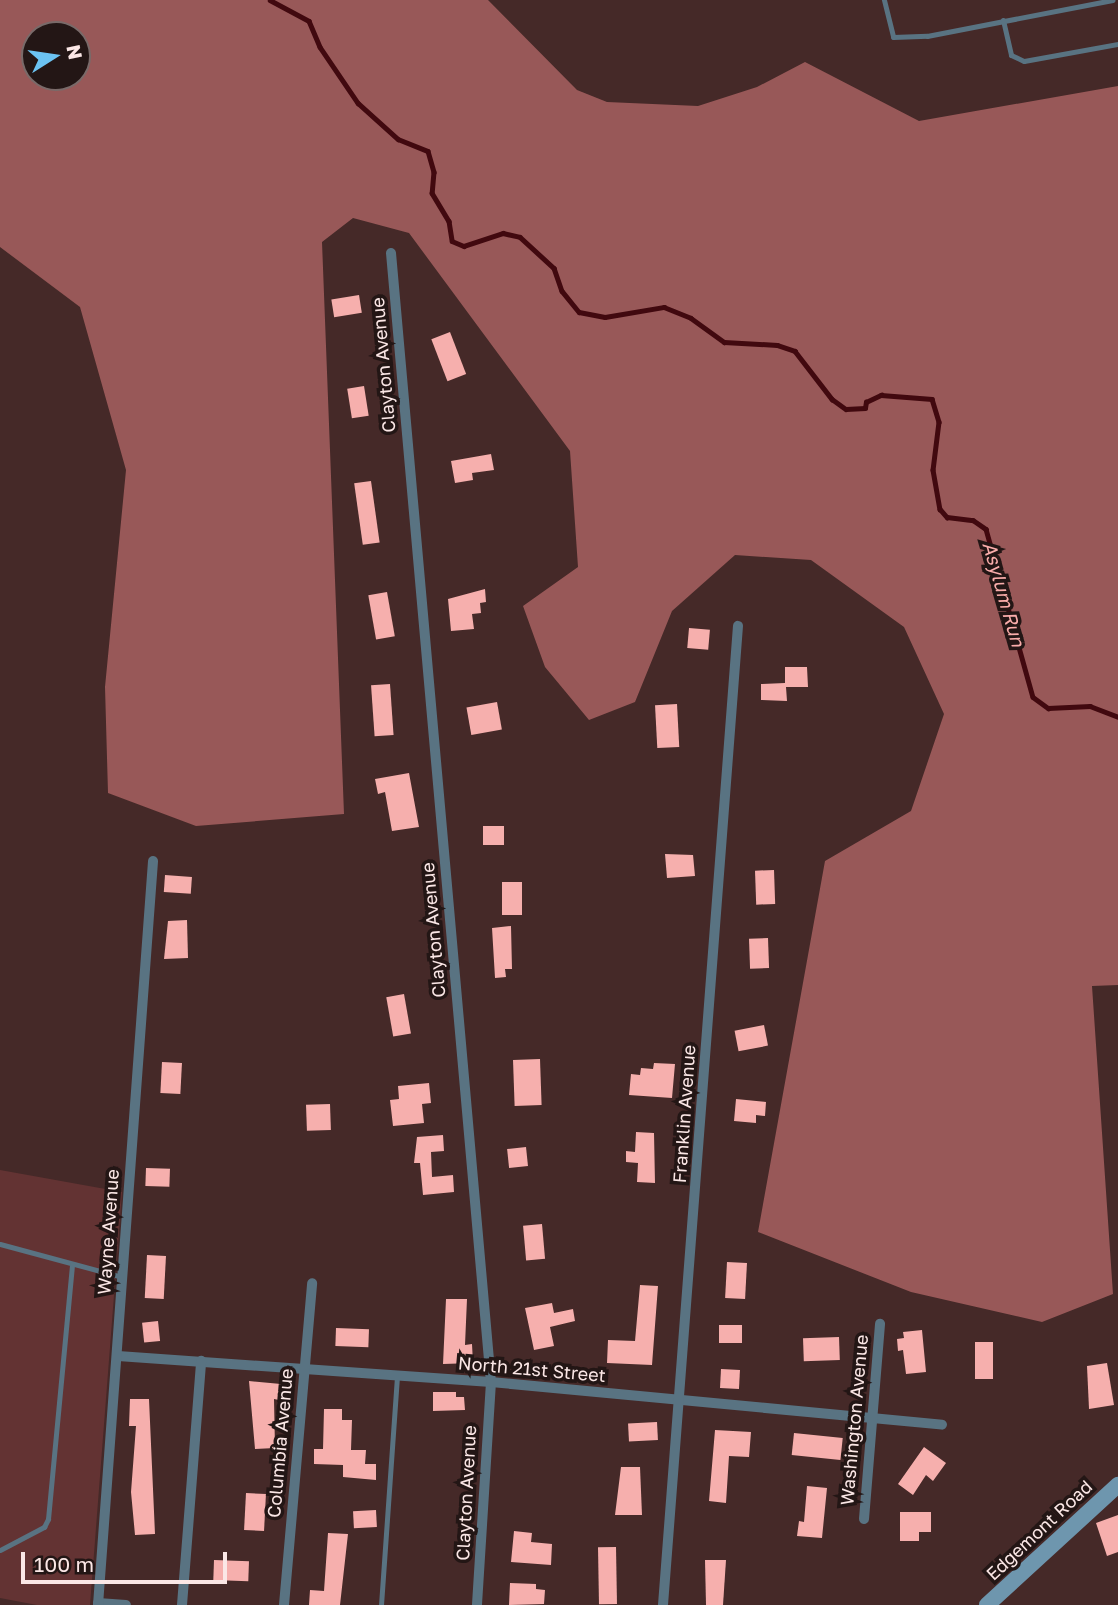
<!DOCTYPE html>
<html>
<head>
<meta charset="utf-8">
<style>
	body { margin:0 }
	#map { position:relative; width:1118px; height:1605px; overflow:hidden; background:#452928; font-family:"Golos Text",sans-serif }
	div>[style] { position:absolute }
	[style*='--x'] { left:calc(var(--x)*1px); top:calc(var(--y)*1px); width:calc(var(--w)*1px); rotate:calc(var(--a)*1deg) }
	.green>* { inset:0; background:#633333 }
	.forest>* { inset:0; background:#985858 }
	.stream>* { height:4.5px; margin:-2.25px; padding:0 2.25px; transform-origin:2.25px; border-radius:2.25px; background:#41090f }
	.building>* { inset:0; background:#f6afad; transform-origin:0 0 }
	.lane>* { height:5px; margin:-2.5px; padding:0 2.5px; transform-origin:2.5px; border-radius:2.5px; background:#597382 }
	.street>* { height:10px; margin:-5px; padding:0 5px; transform-origin:5px; border-radius:5px; background:#597382 }
	.secondary>* { height:16px; margin:-8px; padding:0 8px; transform-origin:8px; border-radius:8px; background:#6e96ae }
	span { translate:-50% -50%; white-space:nowrap; text-align:center; line-height:1.15; -webkit-text-stroke:7px #231615; paint-order:stroke }
	.street-label { font-size:18px; color:#fbe7e6 }
	.water-label { font-size:19px; color:#faadab; font-style:italic }
	.north { position:absolute; left:21px; top:21px; width:70px; height:70px; box-sizing:border-box; background:#231615; border:2px solid #796a69; border-radius:50%; rotate:78deg; font-size:19px; font-weight:700; line-height:28px; text-align:center; color:#fbe7e6 }
	.north::after { content:''; display:block; margin:auto; width:24px; height:32px; background:#6cc3f2; clip-path:polygon(50% 0,100% 100%,50% 72%,0 100%) }
	.scale { position:absolute; left:21px; top:1552px; width:206px; height:32px; box-sizing:border-box; border:4px solid #fbe7e6; border-top:0; padding-left:9px; font-size:21px; line-height:24px; white-space:nowrap; color:#fbe7e6; -webkit-text-stroke:5px #231615; paint-order:stroke }
</style>
</head>
<body>
<div id="map">
	<div class="green">
		<div style="clip-path:polygon(0 1170px,122px 1192px,90px 1605px,37px 1605px,0 1598px)"></div>
	</div>
	<div class="forest">
		<div style="clip-path:polygon(evenodd,0 0,488px 0,577px 90px,607px 102px,698px 106px,757px 87px,805px 62px,919px 121px,1118px 86px,1118px 985px,1092px 986px,1113px 1294px,1042px 1322px,911px 1292px,758px 1232px,825px 861px,911px 811px,944px 714px,904px 627px,811px 560px,735px 555px,672px 611px,635px 702px,589px 720px,545px 667px,523px 606px,578px 567px,570px 451px,409px 233px,353px 218px,322px 242px,344px 814px,196px 826px,108px 793px,105px 687px,126px 470px,80px 307px,0 247px,0 0,35px 35px,77px 35px,77px 77px,35px 77px,35px 35px)"></div>
	</div>
	<div class="stream">
		<div style="--x:270;--y:0;--w:44;--a:28.3"></div>
		<div style="--x:309;--y:21;--w:28;--a:67"></div>
		<div style="--x:320;--y:47;--w:68;--a:55.8"></div>
		<div style="--x:358;--y:103;--w:54;--a:42"></div>
		<div style="--x:398;--y:139;--w:32;--a:22"></div>
		<div style="--x:428;--y:151;--w:22;--a:74"></div>
		<div style="--x:434;--y:172;--w:21;--a:95"></div>
		<div style="--x:432;--y:193;--w:33;--a:59"></div>
		<div style="--x:449;--y:221;--w:20;--a:81"></div>
		<div style="--x:452;--y:241;--w:13;--a:23"></div>
		<div style="--x:464;--y:246;--w:41;--a:-18.4"></div>
		<div style="--x:503;--y:233;--w:17;--a:13"></div>
		<div style="--x:520;--y:237;--w:46;--a:42.4"></div>
		<div style="--x:554;--y:268;--w:24;--a:71"></div>
		<div style="--x:562;--y:291;--w:27;--a:51"></div>
		<div style="--x:579;--y:312;--w:26;--a:11"></div>
		<div style="--x:605;--y:317;--w:60;--a:-9.6"></div>
		<div style="--x:664;--y:307;--w:29;--a:22"></div>
		<div style="--x:691;--y:318;--w:41;--a:36"></div>
		<div style="--x:724;--y:342;--w:53;--a:3.2"></div>
		<div style="--x:777;--y:345;--w:19;--a:18"></div>
		<div style="--x:795;--y:351;--w:61;--a:52.4"></div>
		<div style="--x:832;--y:399;--w:17;--a:36"></div>
		<div style="--x:846;--y:409;--w:19;--a:-3"></div>
		<div style="--x:865;--y:408;--w:6;--a:-81"></div>
		<div style="--x:866;--y:402;--w:17;--a:-25"></div>
		<div style="--x:881;--y:395;--w:51;--a:4.5"></div>
		<div style="--x:932;--y:399;--w:24;--a:73"></div>
		<div style="--x:939;--y:422;--w:48;--a:97.1"></div>
		<div style="--x:933;--y:470;--w:40;--a:80"></div>
		<div style="--x:940;--y:509;--w:11;--a:49"></div>
		<div style="--x:947;--y:517;--w:26;--a:7"></div>
		<div style="--x:973;--y:520;--w:16;--a:35"></div>
		<div style="--x:986;--y:529;--w:174;--a:74.4"></div>
		<div style="--x:1033;--y:697;--w:19;--a:36"></div>
		<div style="--x:1048;--y:708;--w:42;--a:-2.7"></div>
		<div style="--x:1090;--y:706;--w:30;--a:21"></div>
	</div>
	<div class="building">
		<div style="left:359px;top:295px;width:18px;height:28px;rotate:81deg"></div>
		<div style="left:450px;top:332px;width:45px;height:20px;rotate:69deg"></div>
		<div style="left:364px;top:386px;width:30px;height:17px;rotate:81deg"></div>
		<div style="clip-path:polygon(491px 454px,494px 470px,472px 473px,473px 480px,455px 483px,451px 461px)"></div>
		<div style="left:371px;top:481px;width:62px;height:17px;rotate:82deg"></div>
		<div style="clip-path:polygon(485px 589px,486px 602px,480px 603px,481px 613px,472px 614px,474px 629px,451px 631px,448px 599px)"></div>
		<div style="left:387px;top:592px;width:45px;height:19px;rotate:80deg"></div>
		<div style="left:689px;top:628px;width:21px;height:20px;rotate:5deg"></div>
		<div style="clip-path:polygon(785px 667px,807px 667px,808px 687px,786px 687px,787px 701px,761px 700px,761px 684px,785px 683px)"></div>
		<div style="left:390px;top:684px;width:51px;height:19px;rotate:86deg"></div>
		<div style="left:497px;top:702px;width:28px;height:31px;rotate:80deg"></div>
		<div style="left:677px;top:704px;width:43px;height:22px;rotate:87deg"></div>
		<div style="clip-path:polygon(409px 773px,419px 827px,392px 831px,385px 792px,378px 794px,375px 779px)"></div>
		<div style="left:483px;top:826px;width:21px;height:19px"></div>
		<div style="clip-path:polygon(665px 854px,693px 855px,695px 876px,667px 878px)"></div>
		<div style="left:774px;top:870px;width:34px;height:19px;rotate:88deg"></div>
		<div style="left:165px;top:875px;width:27px;height:17px;rotate:4deg"></div>
		<div style="left:522px;top:882px;width:33px;height:20px;rotate:90deg"></div>
		<div style="clip-path:polygon(187px 920px,188px 958px,164px 959px,168px 921px)"></div>
		<div style="clip-path:polygon(511px 926px,512px 969px,505px 969px,506px 977px,495px 978px,492px 928px)"></div>
		<div style="left:768px;top:938px;width:30px;height:19px;rotate:88deg"></div>
		<div style="left:404px;top:994px;width:40px;height:18px;rotate:80deg"></div>
		<div style="left:764px;top:1025px;width:21px;height:30px;rotate:79deg"></div>
		<div style="left:540px;top:1059px;width:46px;height:27px;rotate:88deg"></div>
		<div style="left:162px;top:1062px;width:20px;height:31px;rotate:3deg"></div>
		<div style="clip-path:polygon(654px 1063px,675px 1064px,672px 1098px,629px 1095px,631px 1074px,640px 1075px,641px 1068px,653px 1069px)"></div>
		<div style="clip-path:polygon(429px 1083px,431px 1103px,422px 1104px,424px 1123px,393px 1126px,390px 1100px,399px 1099px,398px 1086px)"></div>
		<div style="clip-path:polygon(736px 1099px,766px 1102px,765px 1116px,756px 1115px,756px 1123px,734px 1121px)"></div>
		<div style="left:330px;top:1104px;width:26px;height:24px;rotate:88deg"></div>
		<div style="clip-path:polygon(636px 1132px,654px 1133px,655px 1183px,637px 1182px,638px 1163px,626px 1162px,626px 1151px,635px 1152px)"></div>
		<div style="clip-path:polygon(443px 1135px,444px 1151px,431px 1152px,432px 1177px,453px 1175px,454px 1192px,423px 1195px,420px 1163px,414px 1163px,417px 1137px)"></div>
		<div style="left:526px;top:1147px;width:19px;height:19px;rotate:84deg"></div>
		<div style="left:146px;top:1168px;width:24px;height:18px;rotate:2deg"></div>
		<div style="left:542px;top:1224px;width:35px;height:19px;rotate:85deg"></div>
		<div style="left:147px;top:1255px;width:19px;height:43px;rotate:3deg"></div>
		<div style="left:727px;top:1262px;width:20px;height:36px;rotate:3deg"></div>
		<div style="clip-path:polygon(640px 1285px,658px 1286px,652px 1365px,607px 1363px,608px 1340px,635px 1341px)"></div>
		<div style="clip-path:polygon(446px 1299px,467px 1299px,465px 1345px,472px 1344px,473px 1363px,443px 1364px)"></div>
		<div style="clip-path:polygon(552px 1303px,554px 1313px,573px 1309px,575px 1321px,550px 1327px,554px 1346px,534px 1350px,525px 1308px)"></div>
		<div style="left:158px;top:1321px;width:20px;height:16px;rotate:84deg"></div>
		<div style="left:742px;top:1325px;width:18px;height:23px;rotate:90deg"></div>
		<div style="left:336px;top:1328px;width:33px;height:18px;rotate:2deg"></div>
		<div style="clip-path:polygon(922px 1330px,926px 1372px,906px 1374px,903px 1350px,898px 1351px,897px 1339px,904px 1338px,903px 1332px)"></div>
		<div style="left:839px;top:1337px;width:23px;height:36px;rotate:88deg"></div>
		<div style="left:975px;top:1342px;width:18px;height:37px"></div>
		<div style="clip-path:polygon(1107px 1363px,1114px 1405px,1089px 1409px,1087px 1366px)"></div>
		<div style="left:721px;top:1369px;width:19px;height:19px;rotate:3deg"></div>
		<div style="clip-path:polygon(249px 1381px,281px 1384px,279px 1400px,274px 1399px,275px 1448px,255px 1449px)"></div>
		<div style="clip-path:polygon(433px 1392px,456px 1392px,456px 1397px,464px 1397px,465px 1410px,433px 1411px)"></div>
		<div style="clip-path:polygon(130px 1399px,149px 1399px,155px 1534px,135px 1535px,131px 1492px,136px 1426px,129px 1426px)"></div>
		<div style="clip-path:polygon(324px 1409px,342px 1409px,342px 1420px,352px 1420px,351px 1450px,366px 1450px,365px 1464px,376px 1464px,376px 1480px,343px 1477px,343px 1465px,314px 1464px,314px 1449px,323px 1449px)"></div>
		<div style="left:657px;top:1422px;width:18px;height:29px;rotate:87deg"></div>
		<div style="clip-path:polygon(715px 1430px,751px 1432px,749px 1457px,729px 1456px,726px 1503px,709px 1501px)"></div>
		<div style="left:794px;top:1433px;width:49px;height:22px;rotate:6deg"></div>
		<div style="clip-path:polygon(924px 1447px,946px 1463px,933px 1481px,926px 1475px,913px 1495px,898px 1484px)"></div>
		<div style="clip-path:polygon(621px 1467px,640px 1467px,642px 1515px,615px 1515px)"></div>
		<div style="clip-path:polygon(807px 1486px,827px 1488px,822px 1538px,797px 1536px,799px 1521px,804px 1522px)"></div>
		<div style="left:246px;top:1493px;width:20px;height:37px;rotate:3deg"></div>
		<div style="left:376px;top:1510px;width:17px;height:23px;rotate:87deg"></div>
		<div style="clip-path:polygon(900px 1512px,931px 1512px,931px 1532px,919px 1532px,919px 1541px,900px 1541px)"></div>
		<div style="clip-path:polygon(1118px 1515px,1118px 1552px,1107px 1556px,1096px 1523px)"></div>
		<div style="clip-path:polygon(514px 1531px,532px 1533px,531px 1542px,552px 1544px,551px 1565px,511px 1562px)"></div>
		<div style="clip-path:polygon(328px 1533px,348px 1534px,340px 1605px,309px 1605px,310px 1590px,324px 1591px)"></div>
		<div style="left:616px;top:1547px;width:57px;height:18px;rotate:89deg"></div>
		<div style="left:214px;top:1560px;width:35px;height:20px;rotate:2deg"></div>
		<div style="clip-path:polygon(705px 1560px,726px 1560px,723px 1605px,706px 1605px)"></div>
		<div style="clip-path:polygon(510px 1583px,536px 1584px,536px 1589px,545px 1590px,544px 1604px,509px 1605px)"></div>
	</div>
	<div class="lane">
		<div style="--x:884;--y:0;--w:38;--a:76"></div>
		<div style="--x:893;--y:37;--w:34;--a:-2"></div>
		<div style="--x:927;--y:36;--w:189;--a:-11"></div>
		<div style="--x:1003;--y:20;--w:36;--a:77"></div>
		<div style="--x:1011;--y:55;--w:14;--a:25"></div>
		<div style="--x:1024;--y:61;--w:96;--a:-10.3"></div>
		<div style="--x:0;--y:1244;--w:126;--a:15.1"></div>
		<div style="--x:0;--y:1550;--w:50;--a:-27.6"></div>
		<div style="--x:44;--y:1527;--w:9;--a:-63"></div>
		<div style="--x:48;--y:1519;--w:256;--a:-84.6"></div>
		<div style="--x:381;--y:1605;--w:232;--a:-86"></div>
	</div>
	<div class="street">
		<div style="--x:391;--y:253;--w:1133;--a:84.94"></div>
		<div style="--x:491;--y:1382;--w:223;--a:93.6"></div>
		<div style="--x:118;--y:1356;--w:374;--a:4"></div>
		<div style="--x:491;--y:1382;--w:453;--a:5.4"></div>
		<div style="--x:864;--y:1519;--w:196;--a:-85.3"></div>
		<div style="--x:98;--y:1603;--w:28;--a:4"></div>
		<div style="--x:98;--y:1605;--w:746;--a:-85.77"></div>
		<div style="--x:182;--y:1605;--w:245;--a:-85.5"></div>
		<div style="--x:284;--y:1605;--w:323;--a:-85"></div>
		<div style="--x:663;--y:1605;--w:982;--a:-85.62"></div>
	</div>
	<div class="secondary">
		<div style="--x:987;--y:1605;--w:178;--a:-42.5"></div>
	</div>
	<div class="street-label">
		<span style="left:383px;top:365px;rotate:-95deg">Clayton Avenue</span>
		<span style="left:433px;top:930px;rotate:-95deg">Clayton Avenue</span>
		<span style="left:684px;top:1114px;rotate:-86deg">Franklin Avenue</span>
		<span style="left:108px;top:1232px;rotate:-86deg">Wayne Avenue</span>
		<span style="left:532px;top:1369px;rotate:5deg">North 21st Street</span>
		<span style="left:854px;top:1420px;rotate:-85deg">Washington Avenue</span>
		<span style="left:280px;top:1443px;rotate:-85deg">Columbia Avenue</span>
		<span style="left:466px;top:1493px;rotate:-87deg">Clayton Avenue</span>
		<span style="left:1039px;top:1530px;rotate:-43deg">Edgemont Road</span>
	</div>
	<div class="water-label">
		<span style="left:1004px;top:594px;rotate:74deg">Asylum Run</span>
	</div>
	<div class="north">N</div>
	<div class="scale">100 m</div>
</div>
</body>
</html>
